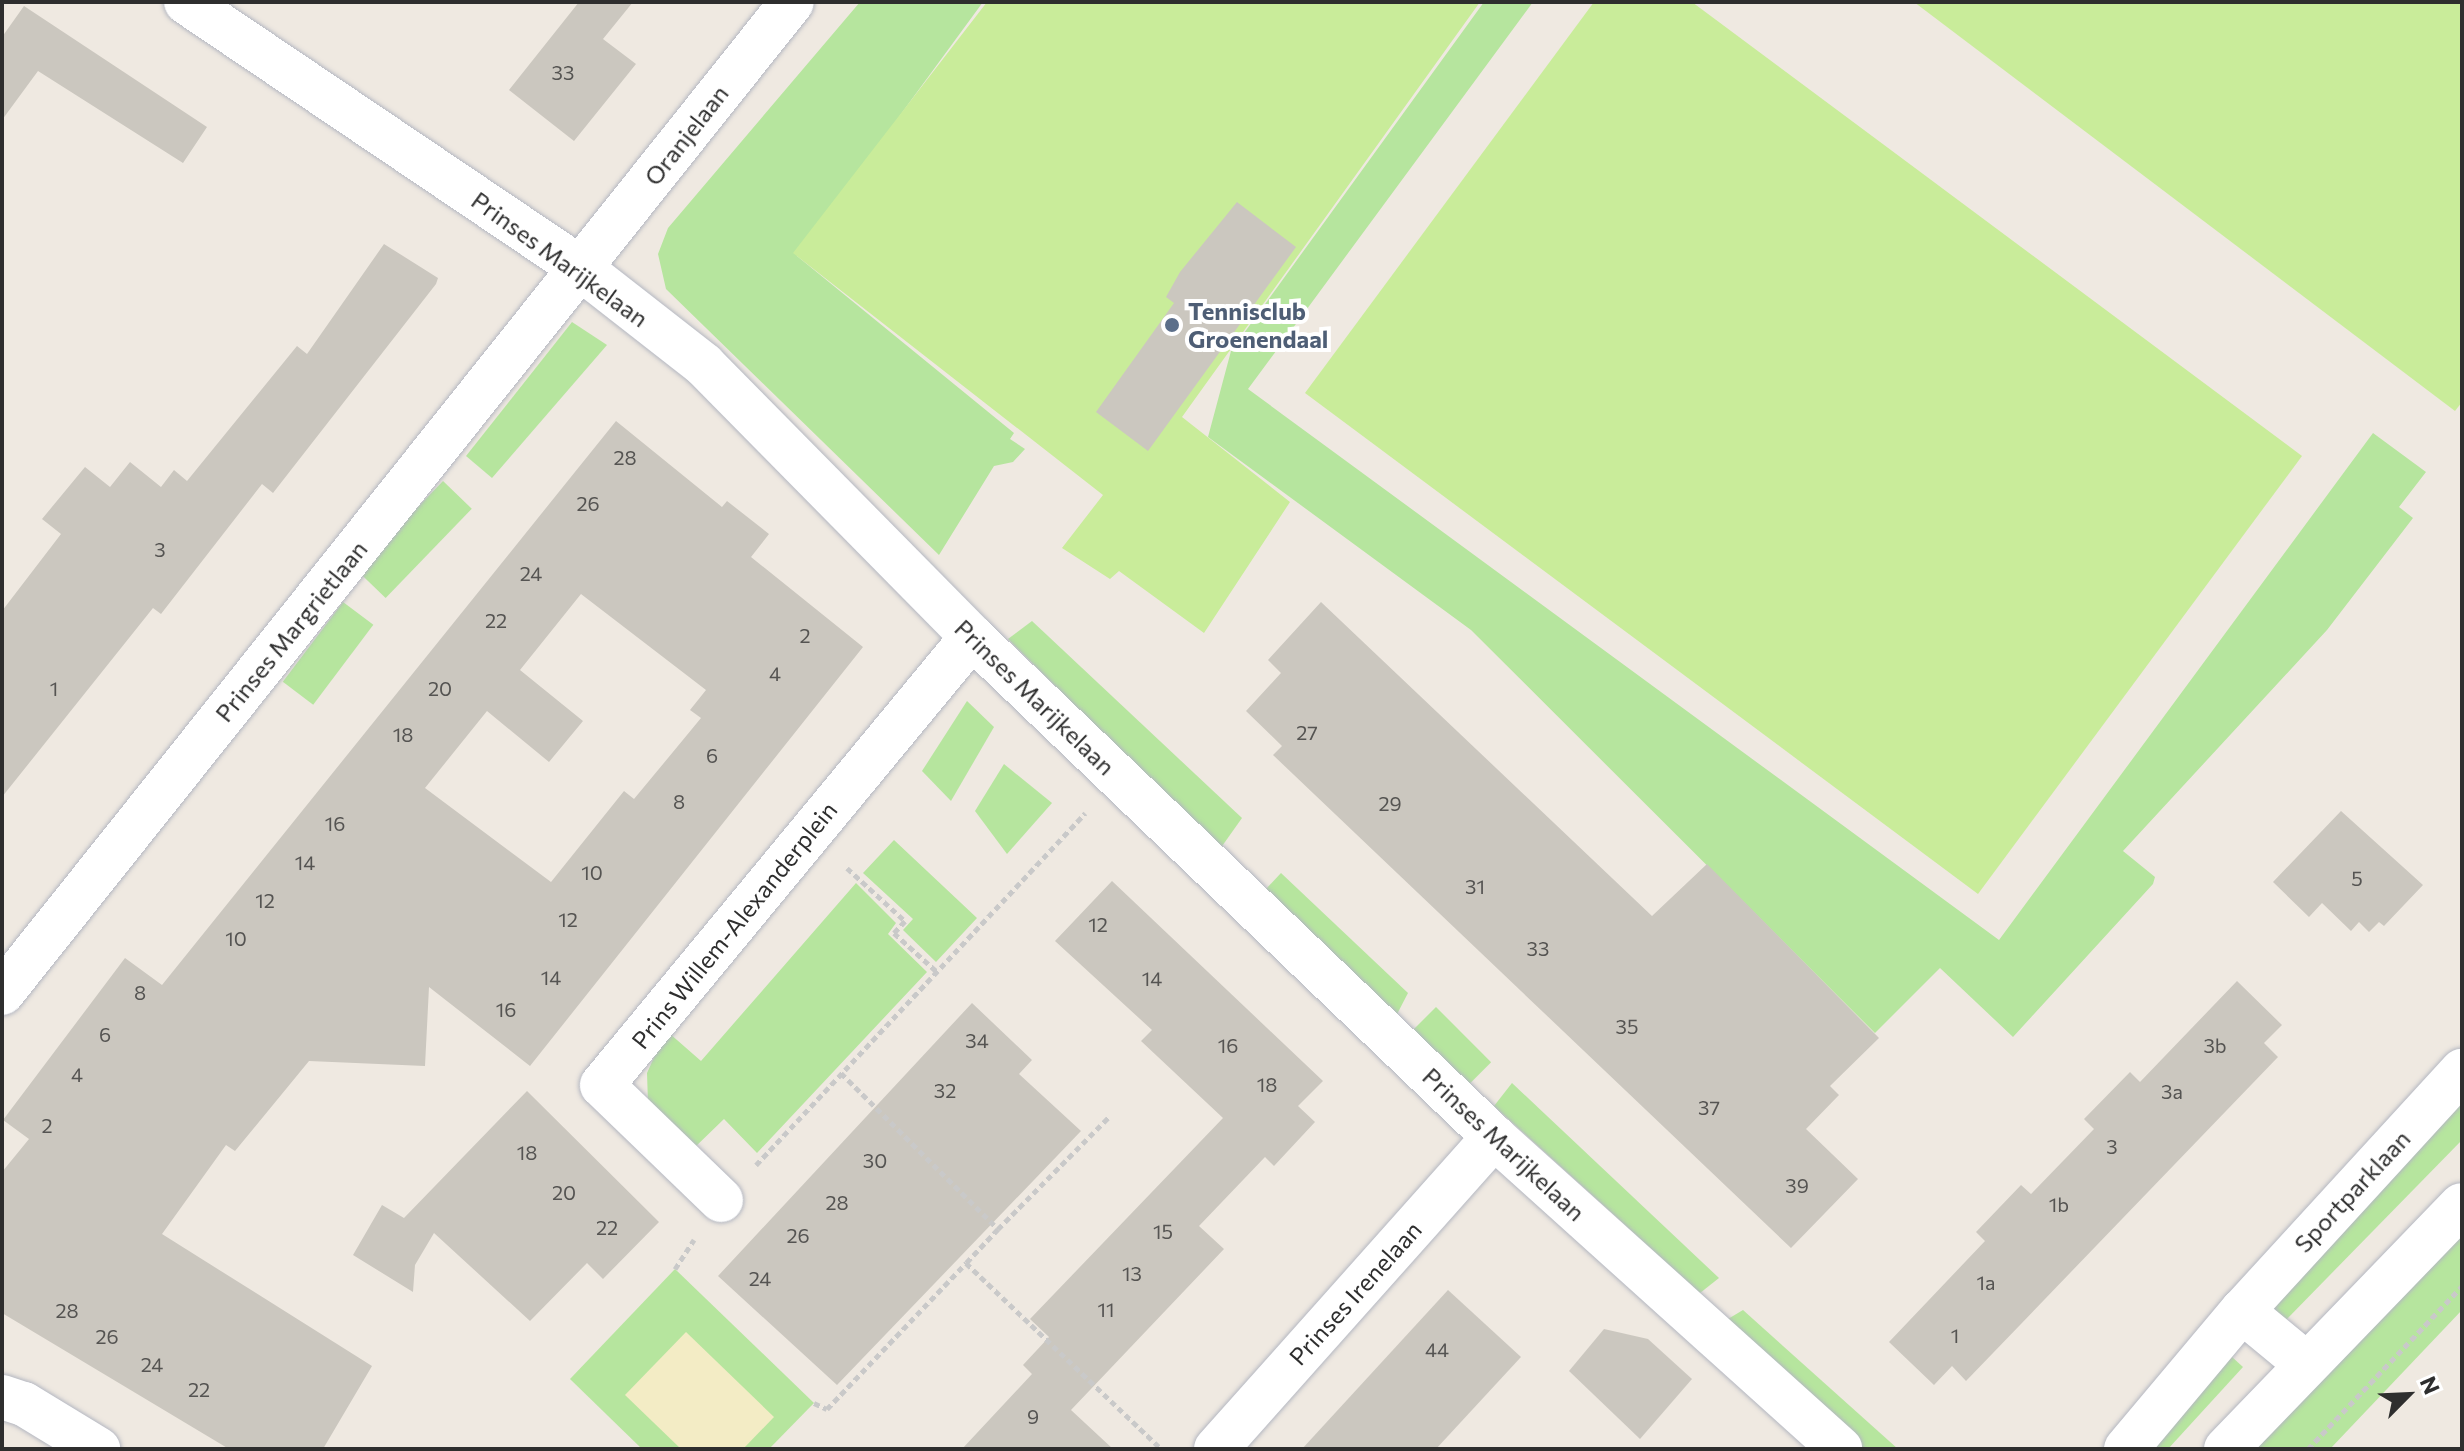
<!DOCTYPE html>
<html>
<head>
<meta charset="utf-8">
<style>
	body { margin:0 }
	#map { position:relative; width:2464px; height:1451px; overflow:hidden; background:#efe9e1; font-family:Commissioner,sans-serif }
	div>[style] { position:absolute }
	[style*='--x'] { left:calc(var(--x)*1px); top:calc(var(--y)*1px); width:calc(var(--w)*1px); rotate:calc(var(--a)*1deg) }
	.green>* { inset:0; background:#b6e59e; transform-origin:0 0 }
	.sand>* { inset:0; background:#f3ecc5 }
	.pitch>* { inset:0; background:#c9ec9a }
	.building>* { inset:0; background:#cbc7bf }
	.path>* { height:5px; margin-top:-2.5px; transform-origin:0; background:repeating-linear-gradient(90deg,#c9c9c9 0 6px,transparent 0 10px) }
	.roads { filter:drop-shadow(0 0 2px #b4b7c1) drop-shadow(0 0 2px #b4b7c1) }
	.street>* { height:44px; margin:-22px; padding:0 22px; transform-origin:22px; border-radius:22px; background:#fff }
	.dots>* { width:22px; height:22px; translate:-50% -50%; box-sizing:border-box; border:4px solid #fff; border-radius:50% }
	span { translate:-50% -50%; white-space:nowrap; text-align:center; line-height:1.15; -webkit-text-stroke:8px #fff; paint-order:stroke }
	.number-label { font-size:20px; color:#555452 }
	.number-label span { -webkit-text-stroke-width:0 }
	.street-label { font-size:24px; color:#2e2e2e }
	.service-label { font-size:24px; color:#4e5e75; font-weight:700 }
	.left { translate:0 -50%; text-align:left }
	.frame { position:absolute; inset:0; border:4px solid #2e2e2e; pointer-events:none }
	.north { position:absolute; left:2368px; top:1355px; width:80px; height:80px; -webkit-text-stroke:6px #fff; paint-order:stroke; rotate:66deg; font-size:22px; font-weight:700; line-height:32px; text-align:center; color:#2e2e2e }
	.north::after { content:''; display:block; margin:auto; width:28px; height:36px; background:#2e2e2e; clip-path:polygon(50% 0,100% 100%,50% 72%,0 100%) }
</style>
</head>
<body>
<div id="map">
	<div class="green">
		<div style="clip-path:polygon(860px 2px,983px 2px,797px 256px,1014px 433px,1010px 439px,1025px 449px,1013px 462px,994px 466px,939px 555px,666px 289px,658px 254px,668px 228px)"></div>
		<div style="clip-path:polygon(1484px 2px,1533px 2px,1248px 389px,1999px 940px,2373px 433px,2426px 472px,2399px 507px,2413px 518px,2327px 630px,2123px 851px,2155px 877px,2153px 884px,2013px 1037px,1940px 968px,1875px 1033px,1471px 630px,1208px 437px,1231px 351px)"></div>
		<div style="clip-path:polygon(572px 322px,607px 345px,492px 478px,466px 456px)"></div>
		<div style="left:443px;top:481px;width:40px;height:124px;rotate:44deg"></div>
		<div style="left:343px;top:602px;width:38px;height:100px;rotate:37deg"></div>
		<div style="clip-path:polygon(1032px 621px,1242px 818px,1220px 849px,1008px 639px)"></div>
		<div style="clip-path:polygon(967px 701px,994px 727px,951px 801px,922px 771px)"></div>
		<div style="clip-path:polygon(1004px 764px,1052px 803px,1007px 854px,975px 811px)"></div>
		<div style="clip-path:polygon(894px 840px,977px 918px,936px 962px,903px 930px,913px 919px,863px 873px)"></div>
		<div style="clip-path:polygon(1281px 873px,1408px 993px,1395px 1018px,1266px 889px)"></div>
		<div style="clip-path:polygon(856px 883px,896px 923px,888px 934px,927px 972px,757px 1153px,724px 1119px,692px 1150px,648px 1103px,647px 1073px,656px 1053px,669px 1033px,701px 1061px)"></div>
		<div style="left:1436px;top:1007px;width:78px;height:35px;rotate:45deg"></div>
		<div style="clip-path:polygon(1512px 1083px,1719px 1278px,1700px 1293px,1494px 1106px)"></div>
		<div style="clip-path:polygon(2462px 1089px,2462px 1140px,2282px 1324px,2258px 1305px)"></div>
		<div style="clip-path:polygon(2462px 1227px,2462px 1310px,2330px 1449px,2245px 1449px)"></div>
		<div style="clip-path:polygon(675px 1269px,814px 1403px,769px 1449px,642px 1449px,570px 1379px)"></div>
		<div style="clip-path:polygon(1743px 1310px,1898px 1449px,1861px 1449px,1723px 1322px)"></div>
		<div style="clip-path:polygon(2220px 1346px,2243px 1367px,2168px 1449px,2134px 1449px)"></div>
	</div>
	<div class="sand">
		<div style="clip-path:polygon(686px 1332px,774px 1417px,743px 1449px,681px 1449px,625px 1395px)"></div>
	</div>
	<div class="pitch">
		<div style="clip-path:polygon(987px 2px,1480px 2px,1182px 417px,1290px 502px,1204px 633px,1119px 571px,1110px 579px,1062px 548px,1103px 495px,793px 253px)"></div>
		<div style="clip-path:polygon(1594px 2px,1692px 2px,2302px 456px,1978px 894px,1305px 393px)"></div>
		<div style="clip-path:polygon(1914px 2px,2462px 2px,2462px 402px,2455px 411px)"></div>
	</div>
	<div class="building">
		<div style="clip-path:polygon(579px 2px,633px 2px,603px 39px,636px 64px,574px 141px,509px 90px)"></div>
		<div style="clip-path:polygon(24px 6px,207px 127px,183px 163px,38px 71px,2px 120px,2px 37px)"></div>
		<div style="clip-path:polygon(1237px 202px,1296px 247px,1148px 451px,1096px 412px,1174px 303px,1166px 297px,1180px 272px)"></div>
		<div style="clip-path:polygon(384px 244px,438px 278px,436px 284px,273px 493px,262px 484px,161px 614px,153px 608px,2px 797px,2px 611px,61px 534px,42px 519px,85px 467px,110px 487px,130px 462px,161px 487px,174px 470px,187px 481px,297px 346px,307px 354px)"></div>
		<div style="clip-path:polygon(evenodd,616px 421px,722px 507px,727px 501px,769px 534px,751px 557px,863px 647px,530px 1066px,429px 987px,425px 1066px,309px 1061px,235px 1151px,226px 1145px,162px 1234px,372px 1366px,323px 1449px,229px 1449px,2px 1313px,2px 1172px,29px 1139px,3px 1120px,125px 958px,162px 985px,616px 421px,581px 594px,706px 690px,690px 710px,701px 718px,668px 758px,634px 799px,624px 791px,551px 882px,425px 788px,487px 711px,549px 762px,583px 721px,520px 670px,581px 594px)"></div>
		<div style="clip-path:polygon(1321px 602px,1652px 916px,1707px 864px,1879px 1038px,1830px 1086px,1839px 1095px,1806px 1129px,1858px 1179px,1791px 1248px,1273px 755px,1282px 746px,1246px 711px,1281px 673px,1268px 660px)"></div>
		<div style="clip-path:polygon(2341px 811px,2423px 885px,2384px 926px,2379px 922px,2369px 932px,2359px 922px,2351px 931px,2322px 903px,2309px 917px,2273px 882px)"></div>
		<div style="clip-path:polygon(1112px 881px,1323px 1081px,1298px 1106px,1315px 1122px,1274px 1166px,1265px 1157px,1199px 1226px,1224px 1249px,1071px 1410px,1113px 1449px,962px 1449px,1032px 1374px,1023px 1365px,1049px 1337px,1030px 1319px,1223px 1118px,1141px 1041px,1152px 1030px,1055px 941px)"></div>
		<div style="clip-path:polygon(2237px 981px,2282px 1025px,2264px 1043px,2278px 1057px,1966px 1381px,1952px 1366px,1934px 1385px,1889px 1342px,1985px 1241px,1976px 1232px,2021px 1185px,2031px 1194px,2094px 1129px,2084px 1119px,2130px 1072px,2140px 1082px)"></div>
		<div style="clip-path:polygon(972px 1003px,1032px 1060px,1019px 1074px,1081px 1131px,837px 1385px,718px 1276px)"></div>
		<div style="clip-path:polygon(527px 1091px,659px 1222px,603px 1279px,587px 1263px,530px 1321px,434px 1233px,415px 1265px,413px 1292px,353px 1255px,382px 1205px,404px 1218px)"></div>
		<div style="clip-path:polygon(1448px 1290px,1521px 1357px,1436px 1449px,1302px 1449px)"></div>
		<div style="clip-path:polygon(1604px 1329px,1648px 1339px,1692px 1379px,1640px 1439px,1569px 1371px)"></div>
	</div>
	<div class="path">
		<div style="--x:847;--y:868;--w:79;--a:42.4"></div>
		<div style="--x:905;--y:921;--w:16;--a:133"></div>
		<div style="--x:894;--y:933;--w:57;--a:42.1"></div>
		<div style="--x:841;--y:1073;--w:221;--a:44.8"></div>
		<div style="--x:998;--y:1229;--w:47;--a:133.3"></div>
		<div style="--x:966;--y:1263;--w:269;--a:43.6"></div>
		<div style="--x:756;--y:1165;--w:482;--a:-46.9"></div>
		<div style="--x:998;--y:1229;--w:159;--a:-45.3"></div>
		<div style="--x:675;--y:1269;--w:35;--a:-57"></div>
		<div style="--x:814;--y:1403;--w:14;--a:25"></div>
		<div style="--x:827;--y:1409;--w:202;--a:-46.4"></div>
		<div style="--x:2308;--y:1449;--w:224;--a:-46.6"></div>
	</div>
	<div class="roads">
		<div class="street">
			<div style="--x:186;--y:2;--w:475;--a:34"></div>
			<div style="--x:580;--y:268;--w:157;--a:38"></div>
			<div style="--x:704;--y:365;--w:382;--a:45.4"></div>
			<div style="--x:972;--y:637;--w:723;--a:43.77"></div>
			<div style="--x:1494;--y:1137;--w:466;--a:42"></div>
			<div style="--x:2;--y:993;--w:1267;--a:-51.44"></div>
			<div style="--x:721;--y:1200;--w:165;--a:-136"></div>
			<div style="--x:602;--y:1085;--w:581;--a:-50.45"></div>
			<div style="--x:2242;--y:1311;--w:82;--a:39.5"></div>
			<div style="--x:2;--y:1397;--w:23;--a:18"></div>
			<div style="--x:24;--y:1404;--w:87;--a:31.3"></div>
			<div style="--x:1216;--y:1449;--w:418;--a:-48.3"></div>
			<div style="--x:2126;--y:1449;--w:180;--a:-50"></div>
			<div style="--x:2242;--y:1311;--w:326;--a:-47.5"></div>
			<div style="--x:2226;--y:1449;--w:339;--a:-46"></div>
		</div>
	</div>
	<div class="dots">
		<div style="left:1172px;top:325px;background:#5c6f8a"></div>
	</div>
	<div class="number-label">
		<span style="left:563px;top:72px">33</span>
		<span style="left:625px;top:457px">28</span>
		<span style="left:588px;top:503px">26</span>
		<span style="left:160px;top:549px">3</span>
		<span style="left:531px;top:573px">24</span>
		<span style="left:496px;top:620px">22</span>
		<span style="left:805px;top:635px">2</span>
		<span style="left:775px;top:673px">4</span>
		<span style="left:54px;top:688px">1</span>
		<span style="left:440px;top:688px">20</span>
		<span style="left:1307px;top:732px">27</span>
		<span style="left:403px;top:734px">18</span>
		<span style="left:712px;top:755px">6</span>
		<span style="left:679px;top:801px">8</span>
		<span style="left:1390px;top:803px">29</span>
		<span style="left:335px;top:823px">16</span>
		<span style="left:305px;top:862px">14</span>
		<span style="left:592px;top:872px">10</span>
		<span style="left:2357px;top:878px">5</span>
		<span style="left:1475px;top:886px">31</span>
		<span style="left:265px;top:900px">12</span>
		<span style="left:568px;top:919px">12</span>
		<span style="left:1098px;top:924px">12</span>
		<span style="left:236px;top:938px">10</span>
		<span style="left:1538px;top:948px">33</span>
		<span style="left:551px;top:977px">14</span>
		<span style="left:1152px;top:978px">14</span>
		<span style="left:140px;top:992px">8</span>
		<span style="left:506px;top:1009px">16</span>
		<span style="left:1627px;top:1026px">35</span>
		<span style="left:105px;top:1034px">6</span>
		<span style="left:977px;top:1040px">34</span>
		<span style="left:1228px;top:1045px">16</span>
		<span style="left:2215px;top:1045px">3b</span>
		<span style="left:77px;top:1074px">4</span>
		<span style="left:1267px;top:1084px">18</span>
		<span style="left:945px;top:1090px">32</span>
		<span style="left:2172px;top:1091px">3a</span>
		<span style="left:1709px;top:1107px">37</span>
		<span style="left:47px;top:1125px">2</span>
		<span style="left:2112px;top:1146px">3</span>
		<span style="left:527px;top:1152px">18</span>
		<span style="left:875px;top:1160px">30</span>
		<span style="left:1797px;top:1185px">39</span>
		<span style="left:564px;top:1192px">20</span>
		<span style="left:837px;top:1202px">28</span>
		<span style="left:2059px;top:1204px">1b</span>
		<span style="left:607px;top:1227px">22</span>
		<span style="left:1163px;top:1231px">15</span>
		<span style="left:798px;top:1235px">26</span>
		<span style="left:1132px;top:1273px">13</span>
		<span style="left:760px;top:1278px">24</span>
		<span style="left:1986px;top:1282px">1a</span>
		<span style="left:1106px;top:1309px">11</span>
		<span style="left:67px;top:1310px">28</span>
		<span style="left:1955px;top:1335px">1</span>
		<span style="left:107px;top:1336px">26</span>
		<span style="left:1437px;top:1349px">44</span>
		<span style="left:152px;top:1364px">24</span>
		<span style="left:199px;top:1389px">22</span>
		<span style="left:1033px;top:1416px">9</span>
	</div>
	<div class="street-label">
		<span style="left:686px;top:135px;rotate:-52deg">Oranjelaan</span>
		<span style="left:560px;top:259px;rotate:36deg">Prinses Marijkelaan</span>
		<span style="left:291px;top:631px;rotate:-51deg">Prinses Margrietlaan</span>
		<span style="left:1035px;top:697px;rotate:44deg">Prinses Marijkelaan</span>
		<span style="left:734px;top:925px;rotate:-51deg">Prins Willem-Alexanderplein</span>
		<span style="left:1504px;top:1144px;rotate:43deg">Prinses Marijkelaan</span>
		<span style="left:2352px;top:1191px;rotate:-47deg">Sportparklaan</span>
		<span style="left:1355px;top:1293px;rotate:-48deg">Prinses Irenelaan</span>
	</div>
	<div class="service-label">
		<span class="left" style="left:1188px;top:325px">Tennisclub<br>Groenendaal</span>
	</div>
	<div class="frame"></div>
	<div class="north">N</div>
</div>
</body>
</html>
